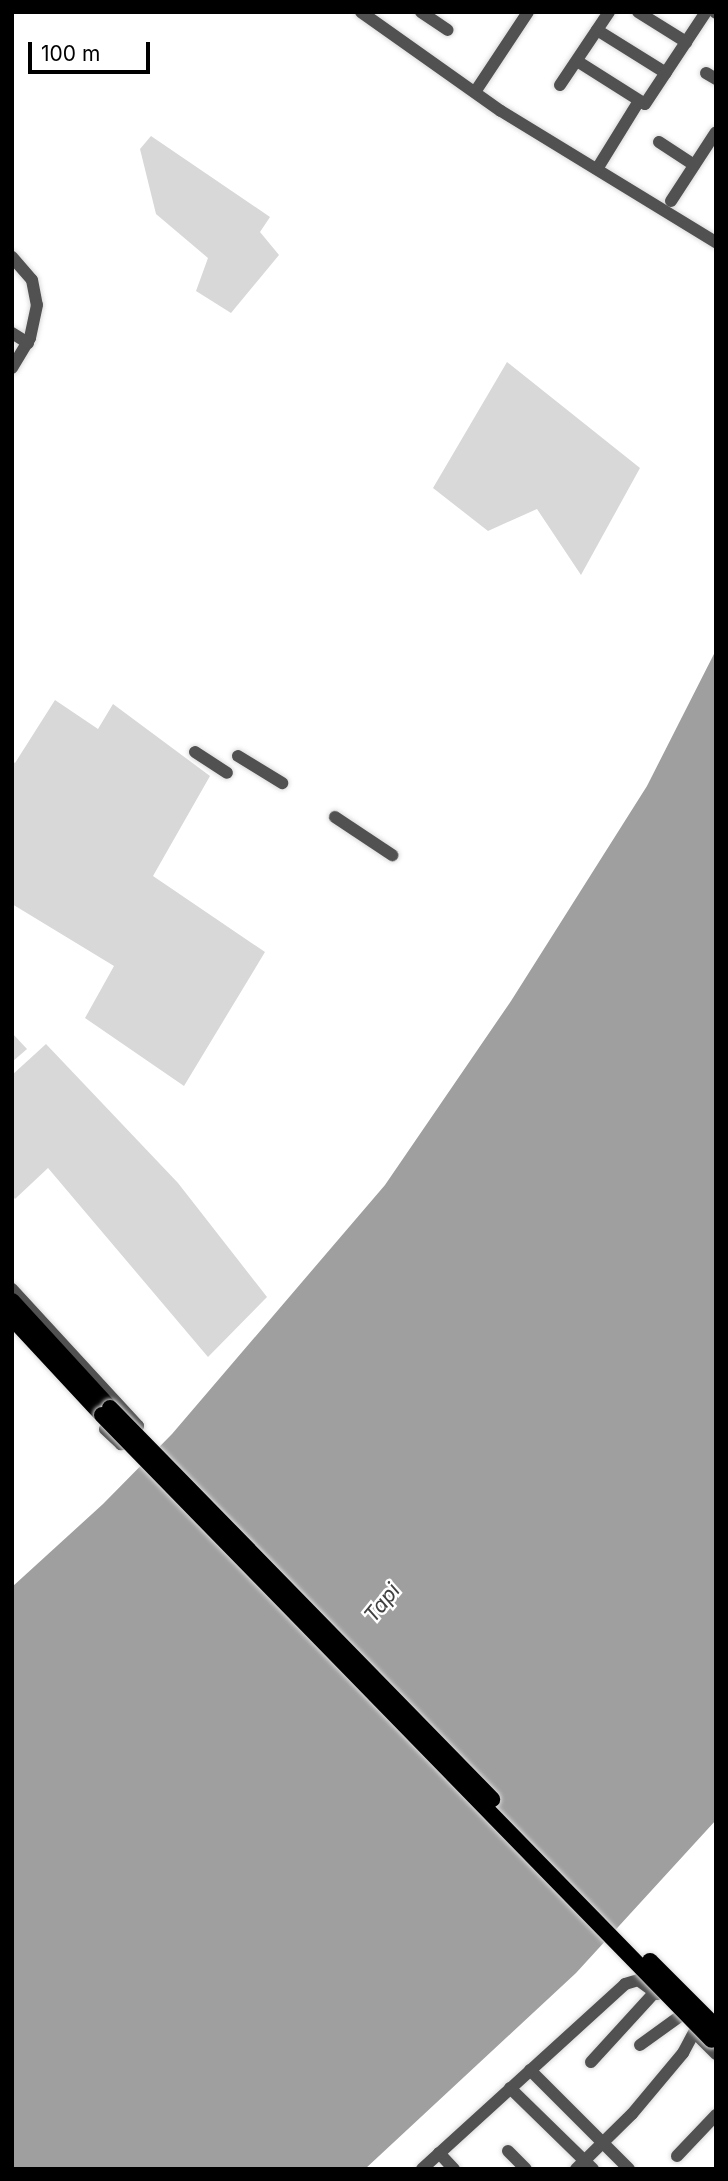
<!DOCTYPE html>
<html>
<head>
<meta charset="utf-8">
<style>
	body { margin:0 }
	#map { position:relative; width:728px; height:2181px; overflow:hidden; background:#fff; font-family:Inter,sans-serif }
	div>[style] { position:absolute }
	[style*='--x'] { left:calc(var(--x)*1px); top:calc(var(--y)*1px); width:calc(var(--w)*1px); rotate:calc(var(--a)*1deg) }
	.green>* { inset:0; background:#d8d8d8 }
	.water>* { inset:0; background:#9f9f9f }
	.roads { filter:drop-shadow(0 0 2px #dbdbdb) drop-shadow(0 0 2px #dbdbdb) }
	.minor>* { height:12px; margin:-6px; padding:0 6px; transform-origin:6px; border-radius:6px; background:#515151 }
	.major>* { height:16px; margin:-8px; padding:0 8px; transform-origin:8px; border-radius:8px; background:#000 }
	.bridges { filter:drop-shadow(0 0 2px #dbdbdb) drop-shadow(0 0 2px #dbdbdb) }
	.major-bridge>* { height:16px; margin:-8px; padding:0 8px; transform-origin:8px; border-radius:8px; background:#000 }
	span { translate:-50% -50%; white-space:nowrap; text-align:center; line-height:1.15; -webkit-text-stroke:5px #fff; paint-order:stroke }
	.water-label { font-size:21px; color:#404040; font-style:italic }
	.frame { position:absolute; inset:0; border:14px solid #000; pointer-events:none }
	.scale { position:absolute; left:28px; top:42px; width:122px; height:32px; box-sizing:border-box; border:4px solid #000; border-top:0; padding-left:9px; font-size:21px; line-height:24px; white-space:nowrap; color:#000; -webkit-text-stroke:5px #fff; paint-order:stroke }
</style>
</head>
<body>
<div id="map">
	<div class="green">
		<div style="clip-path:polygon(151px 136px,270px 217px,260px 232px,279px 255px,231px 313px,196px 291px,208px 258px,156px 214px,140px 149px)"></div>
		<div style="clip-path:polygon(507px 362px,640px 468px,581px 575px,537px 509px,488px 531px,433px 488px)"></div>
		<div style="clip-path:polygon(55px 700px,98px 729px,113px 704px,210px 776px,153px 876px,265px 952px,184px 1086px,85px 1018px,114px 966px,12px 904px,12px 761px,15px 763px)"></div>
		<div style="clip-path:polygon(12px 1033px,27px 1049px,12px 1062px)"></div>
		<div style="clip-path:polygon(46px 1044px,178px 1183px,267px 1297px,208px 1357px,48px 1168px,15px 1199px,12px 1195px,12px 1075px)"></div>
	</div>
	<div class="water">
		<div style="clip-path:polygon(716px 650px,716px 1820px,576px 1973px,365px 2169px,12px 2169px,12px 1587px,103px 1504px,172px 1434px,385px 1185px,511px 1001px,647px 786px)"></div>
	</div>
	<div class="roads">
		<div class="minor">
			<div style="--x:361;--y:12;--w:171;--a:35.3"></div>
			<div style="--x:501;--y:111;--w:252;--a:31.4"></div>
			<div style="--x:421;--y:12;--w:32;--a:34"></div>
			<div style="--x:638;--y:12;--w:57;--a:32"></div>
			<div style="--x:715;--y:12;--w:1;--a:45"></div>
			<div style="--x:597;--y:30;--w:81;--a:31.9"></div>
			<div style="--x:577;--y:61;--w:80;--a:32.3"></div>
			<div style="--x:645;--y:104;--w:110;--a:-56.5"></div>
			<div style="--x:706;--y:73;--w:12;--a:31"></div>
			<div style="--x:560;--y:85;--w:88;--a:-56.1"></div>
			<div style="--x:475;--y:92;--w:96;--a:-56.5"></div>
			<div style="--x:659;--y:142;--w:42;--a:33.3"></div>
			<div style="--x:597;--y:169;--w:80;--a:-58.3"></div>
			<div style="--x:671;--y:201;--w:82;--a:-56.9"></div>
			<div style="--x:12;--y:257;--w:30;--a:49"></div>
			<div style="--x:32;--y:280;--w:25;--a:79"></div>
			<div style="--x:37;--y:305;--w:34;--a:102"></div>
			<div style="--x:30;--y:338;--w:35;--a:121"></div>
			<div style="--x:12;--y:333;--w:19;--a:32"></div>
			<div style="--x:195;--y:752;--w:38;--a:33"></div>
			<div style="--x:238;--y:756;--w:52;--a:31.5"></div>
			<div style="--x:335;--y:817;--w:69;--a:33.7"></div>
			<div style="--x:12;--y:1289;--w:186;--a:47.4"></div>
			<div style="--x:138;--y:1426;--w:25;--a:133"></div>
			<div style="--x:121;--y:1444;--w:22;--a:-137"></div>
			<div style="--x:699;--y:2037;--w:24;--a:45"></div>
			<div style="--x:640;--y:2045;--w:48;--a:-35.7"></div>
			<div style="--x:591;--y:2062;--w:95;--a:-47.6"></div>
			<div style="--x:530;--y:2070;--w:140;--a:45"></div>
			<div style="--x:510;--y:2088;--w:116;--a:44.3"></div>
			<div style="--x:508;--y:2151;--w:25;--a:45"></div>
			<div style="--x:439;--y:2153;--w:22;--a:47"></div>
			<div style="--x:677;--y:2156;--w:57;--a:-46.4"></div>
			<div style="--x:422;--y:2169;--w:275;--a:-42.3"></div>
			<div style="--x:625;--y:1984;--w:14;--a:-17"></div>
			<div style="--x:638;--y:1980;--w:24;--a:36"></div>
			<div style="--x:576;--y:2169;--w:78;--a:-44.5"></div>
			<div style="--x:632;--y:2114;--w:80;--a:-50.1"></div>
			<div style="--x:683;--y:2053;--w:24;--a:-62"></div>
		</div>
		<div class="major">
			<div style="--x:12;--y:1301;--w:145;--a:47.5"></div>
			<div style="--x:12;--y:1318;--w:132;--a:47.1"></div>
		</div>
	</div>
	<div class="bridges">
		<div class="major-bridge">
			<div style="--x:110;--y:1408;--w:547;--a:45.67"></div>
			<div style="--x:102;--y:1415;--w:873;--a:45.7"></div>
			<div style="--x:650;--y:1961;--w:93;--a:45"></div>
		</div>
	</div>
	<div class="water-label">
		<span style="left:382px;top:1603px;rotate:-51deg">Tapi</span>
	</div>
	<div class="frame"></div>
	<div class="scale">100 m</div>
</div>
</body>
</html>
